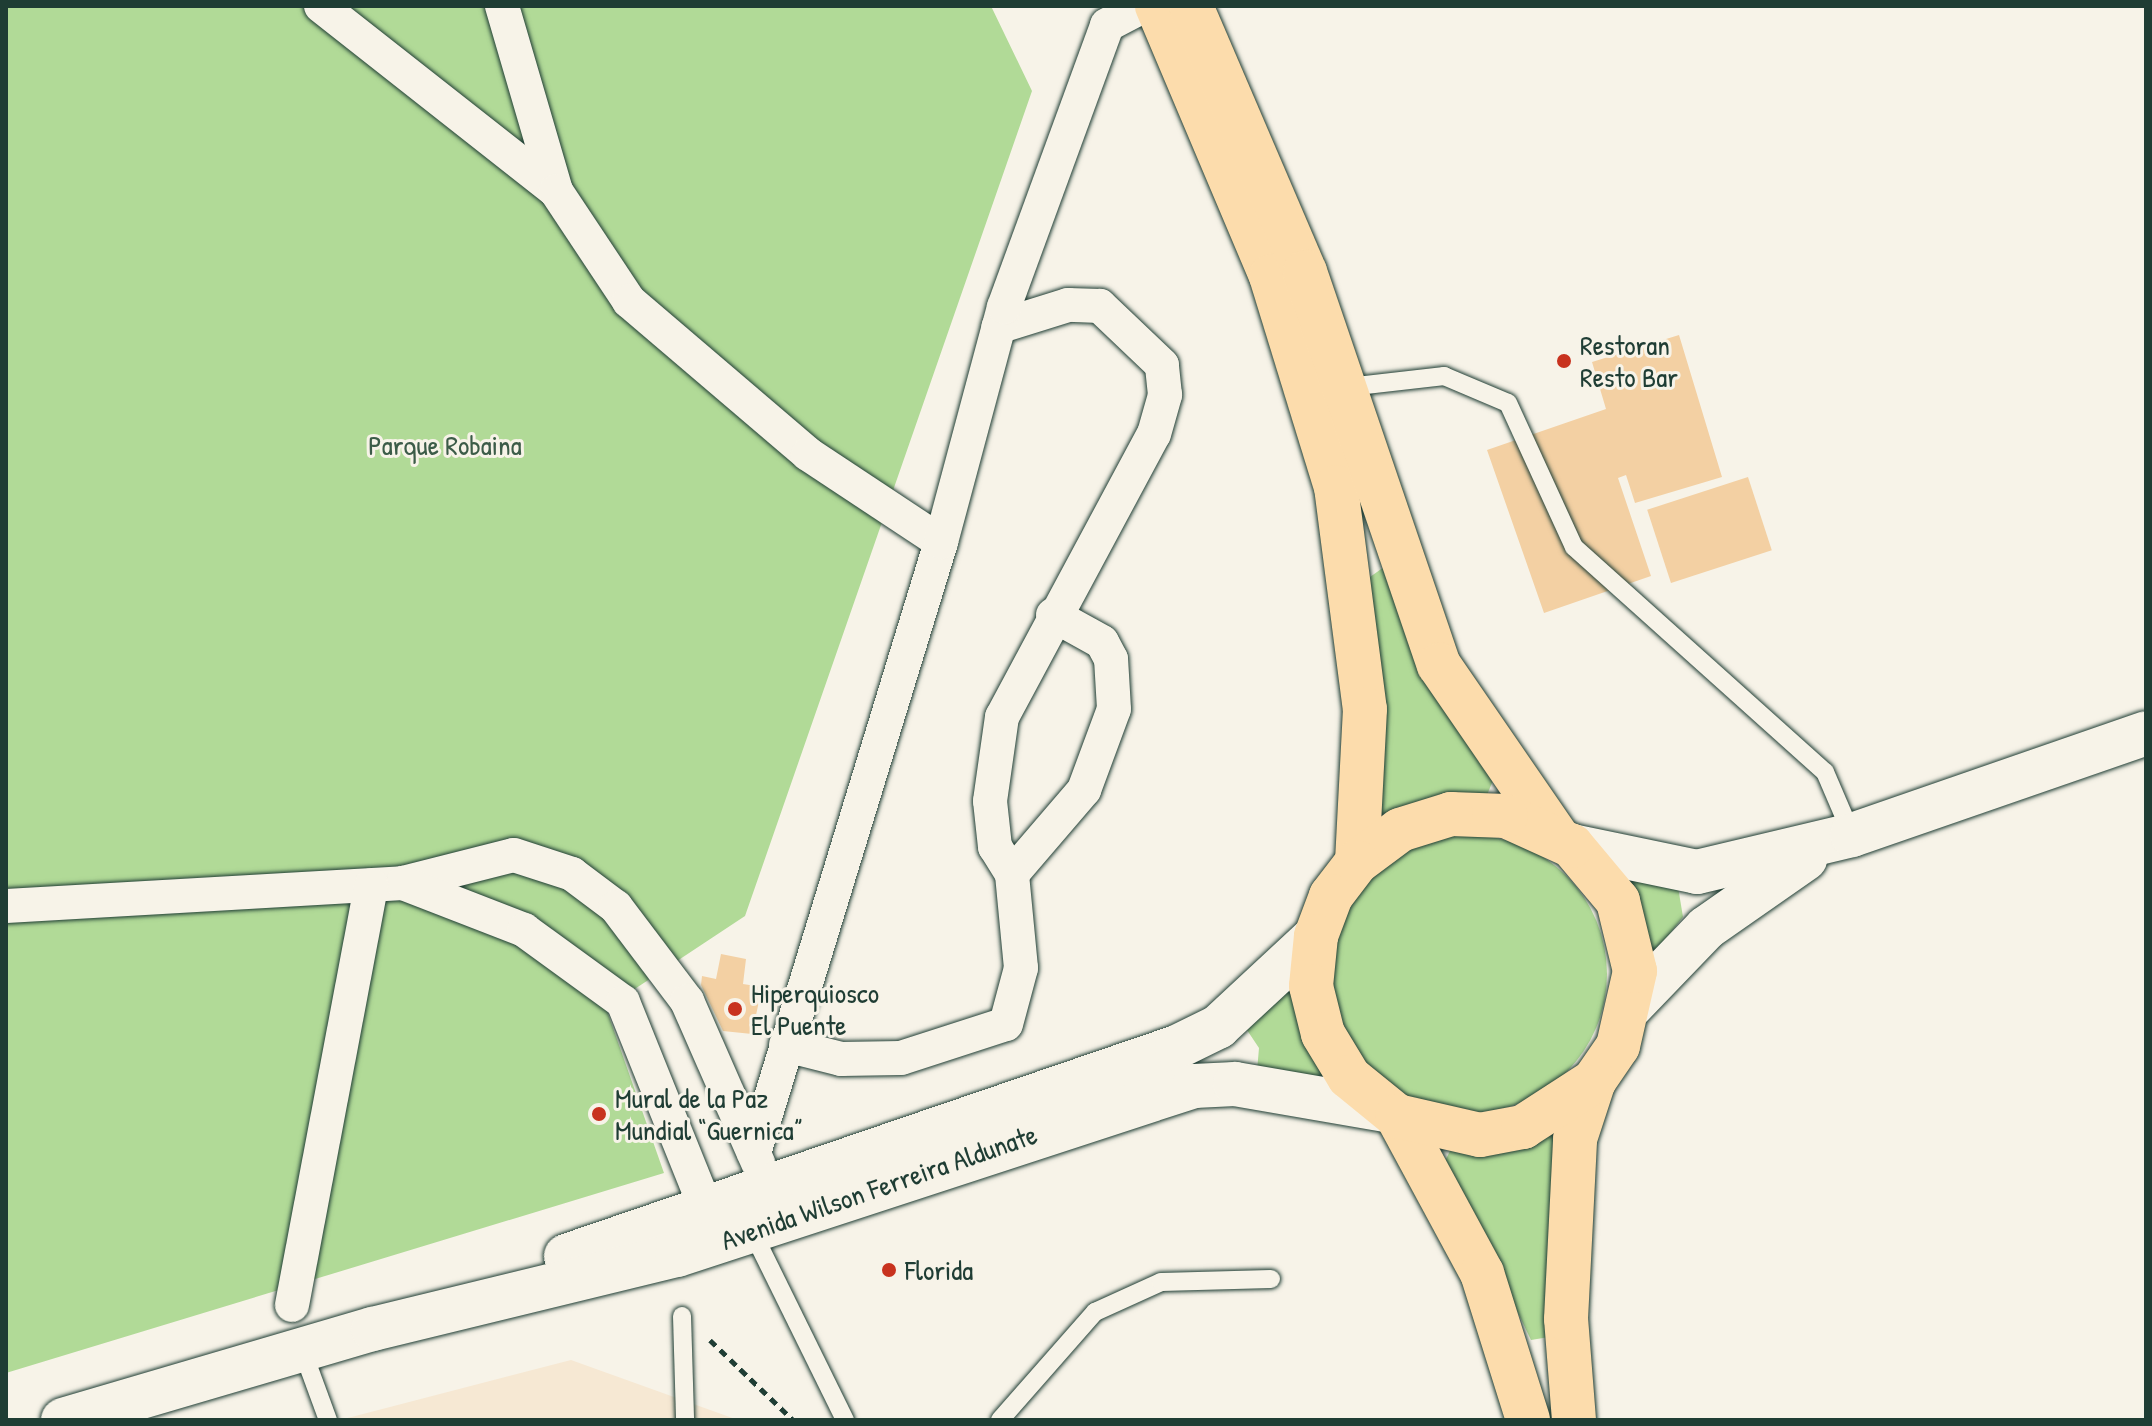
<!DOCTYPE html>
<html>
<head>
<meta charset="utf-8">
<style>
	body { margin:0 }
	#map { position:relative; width:2152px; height:1426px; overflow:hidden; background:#f7f3e8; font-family:"Patrick Hand",sans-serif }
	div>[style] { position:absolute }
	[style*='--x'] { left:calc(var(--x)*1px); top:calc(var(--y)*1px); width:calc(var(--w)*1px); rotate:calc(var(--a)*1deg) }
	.built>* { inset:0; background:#f6e8d3 }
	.green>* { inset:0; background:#b1da97 }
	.round { border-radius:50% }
	.building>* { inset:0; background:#f3d0a3; transform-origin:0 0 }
	.path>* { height:5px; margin-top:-2.5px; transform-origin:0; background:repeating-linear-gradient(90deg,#1f3d34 0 8px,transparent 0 14px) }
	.roads { filter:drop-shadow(0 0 2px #1f3d34) drop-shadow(0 0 2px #1f3d34) }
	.lane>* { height:18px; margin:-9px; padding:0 9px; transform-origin:9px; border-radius:9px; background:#f7f3e8 }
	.street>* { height:34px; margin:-17px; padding:0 17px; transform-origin:17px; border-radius:17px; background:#f7f3e8 }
	.secondary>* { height:44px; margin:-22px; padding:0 22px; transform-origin:22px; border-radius:22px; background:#f7f3e8 }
	.highway>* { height:44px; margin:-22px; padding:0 22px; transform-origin:22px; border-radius:22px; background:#fcdcac }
	.dots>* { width:22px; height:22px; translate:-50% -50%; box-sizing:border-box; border:4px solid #f7f3e8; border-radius:50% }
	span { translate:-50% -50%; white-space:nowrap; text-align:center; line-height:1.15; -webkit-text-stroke:6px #f7f3e8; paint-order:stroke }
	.poi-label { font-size:28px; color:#1f3d34 }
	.left { translate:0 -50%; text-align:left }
	.park-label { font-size:28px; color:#3c5c48 }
	.street-label { font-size:28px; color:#1f3d34 }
	.frame { position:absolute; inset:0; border:8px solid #1f3d34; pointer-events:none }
</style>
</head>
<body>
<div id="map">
	<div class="built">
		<div style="clip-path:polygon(571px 1360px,738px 1420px,340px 1420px)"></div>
	</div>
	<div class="green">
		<div style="clip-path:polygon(6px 6px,991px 6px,1032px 91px,745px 916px,606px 1008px,664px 1173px,6px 1373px)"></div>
		<div style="clip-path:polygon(1384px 567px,1494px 778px,1487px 795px,1381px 814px,1370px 577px)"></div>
		<div class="round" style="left:1329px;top:835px;width:278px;height:278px"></div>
		<div style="clip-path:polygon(1612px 870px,1678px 887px,1683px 917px,1652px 956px)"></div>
		<div style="clip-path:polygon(1290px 990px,1309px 1051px,1326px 1079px,1257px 1071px,1259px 1048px,1247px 1030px)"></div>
		<div style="clip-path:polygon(1553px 1127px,1563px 1135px,1549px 1337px,1531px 1340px,1445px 1161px,1451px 1149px)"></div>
	</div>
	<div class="building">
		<div style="clip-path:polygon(1679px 335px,1722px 477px,1635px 503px,1626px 475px,1618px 478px,1651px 576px,1544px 613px,1487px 450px,1606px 409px,1592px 362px)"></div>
		<div style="left:1748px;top:477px;width:77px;height:106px;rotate:72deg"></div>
		<div style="clip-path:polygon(721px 954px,746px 959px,743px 984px,762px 987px,752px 1034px,723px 1031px,701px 985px,702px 976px,716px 979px)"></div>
	</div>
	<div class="path">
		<div style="--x:710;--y:1340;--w:115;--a:43.9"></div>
	</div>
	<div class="roads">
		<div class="lane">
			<div style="--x:1348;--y:387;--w:97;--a:-6.5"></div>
			<div style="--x:1444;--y:376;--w:69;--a:22.9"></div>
			<div style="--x:1508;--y:403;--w:158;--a:65.4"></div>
			<div style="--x:1574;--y:547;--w:337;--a:41.9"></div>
			<div style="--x:1825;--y:772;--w:69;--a:66.8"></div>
			<div style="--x:752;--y:1231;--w:211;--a:63.8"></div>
			<div style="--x:682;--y:1316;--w:104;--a:88.3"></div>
			<div style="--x:302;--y:1349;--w:76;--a:69.9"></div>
			<div style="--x:1000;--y:1420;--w:144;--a:-48.7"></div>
			<div style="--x:1095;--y:1312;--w:72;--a:-24.4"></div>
			<div style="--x:1161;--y:1282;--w:110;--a:-1.6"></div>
		</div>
		<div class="street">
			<div style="--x:321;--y:6;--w:299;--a:38.2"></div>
			<div style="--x:502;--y:6;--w:193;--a:73.7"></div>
			<div style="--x:556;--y:191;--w:132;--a:56.4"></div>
			<div style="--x:629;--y:301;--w:235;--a:40.5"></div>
			<div style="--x:808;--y:454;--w:159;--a:33.5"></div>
			<div style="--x:1012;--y:874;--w:111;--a:-49.4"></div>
			<div style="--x:1084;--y:790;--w:86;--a:-69.7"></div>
			<div style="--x:1114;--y:709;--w:50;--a:-93.4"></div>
			<div style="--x:1111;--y:659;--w:19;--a:-118"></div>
			<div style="--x:1102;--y:642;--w:56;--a:-151.1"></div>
			<div style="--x:403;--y:883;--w:114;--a:-14.2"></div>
			<div style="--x:514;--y:855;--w:61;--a:18.1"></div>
			<div style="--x:572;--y:874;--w:55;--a:36.9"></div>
			<div style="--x:616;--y:907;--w:118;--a:52.9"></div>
			<div style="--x:687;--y:1001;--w:177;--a:66.3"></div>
			<div style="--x:6;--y:906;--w:398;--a:-3.3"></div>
			<div style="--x:403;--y:883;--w:130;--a:21.2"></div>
			<div style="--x:524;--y:930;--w:122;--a:36"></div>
			<div style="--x:623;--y:1002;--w:247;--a:68.1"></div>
			<div style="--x:786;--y:1045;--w:57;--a:14.3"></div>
			<div style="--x:841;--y:1059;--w:60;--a:-1"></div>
			<div style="--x:901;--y:1058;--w:110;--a:-17.9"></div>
			<div style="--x:1006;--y:1024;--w:58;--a:-75"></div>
			<div style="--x:1021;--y:968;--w:94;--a:-95.5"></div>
			<div style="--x:1012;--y:874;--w:32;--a:-122"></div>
			<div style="--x:995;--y:847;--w:46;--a:-96.2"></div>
			<div style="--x:990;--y:801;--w:85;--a:-81.9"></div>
			<div style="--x:1002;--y:717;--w:321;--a:-61.8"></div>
			<div style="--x:1154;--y:434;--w:41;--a:-74.2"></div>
			<div style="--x:1165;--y:395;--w:30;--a:-96"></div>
			<div style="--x:1162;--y:365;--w:86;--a:-136.4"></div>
			<div style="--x:1100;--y:306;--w:32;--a:-178"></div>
			<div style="--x:1068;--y:305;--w:73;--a:162.6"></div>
			<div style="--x:754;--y:1153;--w:639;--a:-72.98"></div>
			<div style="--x:941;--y:542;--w:243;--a:-75"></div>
			<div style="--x:1004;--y:307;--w:300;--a:-69.9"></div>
			<div style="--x:1107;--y:25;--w:41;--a:-27.8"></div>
			<div style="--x:292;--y:1305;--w:427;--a:-79.3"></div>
		</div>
		<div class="secondary">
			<div style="--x:1572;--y:846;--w:128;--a:11.7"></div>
			<div style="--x:1697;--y:872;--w:159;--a:-13.4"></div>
			<div style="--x:1852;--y:835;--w:311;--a:-19.1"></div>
			<div style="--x:1631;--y:1006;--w:108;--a:-46.1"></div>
			<div style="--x:1706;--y:928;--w:121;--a:-34.9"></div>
			<div style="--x:566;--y:1256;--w:646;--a:-18.88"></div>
			<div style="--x:1177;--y:1047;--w:46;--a:-26"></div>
			<div style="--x:1218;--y:1027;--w:134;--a:-42.9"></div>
			<div style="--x:63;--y:1420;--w:323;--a:-16.4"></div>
			<div style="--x:373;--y:1329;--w:313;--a:-13.7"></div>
			<div style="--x:677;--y:1255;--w:544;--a:-18.1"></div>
			<div style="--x:1194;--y:1086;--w:41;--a:-2.8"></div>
			<div style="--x:1235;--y:1084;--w:153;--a:9.8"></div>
		</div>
		<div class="highway">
			<div style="--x:1157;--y:6;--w:293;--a:67.1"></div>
			<div style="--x:1271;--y:276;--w:221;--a:72.9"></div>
			<div style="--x:1336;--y:487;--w:224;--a:82.6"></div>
			<div style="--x:1365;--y:709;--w:153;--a:93"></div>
			<div style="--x:1191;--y:6;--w:289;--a:66.8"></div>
			<div style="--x:1305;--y:272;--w:415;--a:71.2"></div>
			<div style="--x:1439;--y:665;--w:206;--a:55.5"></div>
			<div style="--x:1397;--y:1116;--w:179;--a:61.6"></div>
			<div style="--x:1482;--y:1273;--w:154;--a:72.6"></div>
			<div style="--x:1574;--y:1420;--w:101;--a:-94.5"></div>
			<div style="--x:1566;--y:1319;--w:180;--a:-87.1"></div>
			<div style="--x:1575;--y:1139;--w:61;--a:-71.9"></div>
			<div style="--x:1594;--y:1081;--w:42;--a:-55.6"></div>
			<div style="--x:1618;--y:1046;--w:77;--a:-77.2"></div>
			<div style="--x:1635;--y:971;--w:72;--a:-103.7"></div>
			<div style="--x:1618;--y:901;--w:72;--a:-129.9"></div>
			<div style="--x:1572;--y:846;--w:72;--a:-155.6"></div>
			<div style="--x:1506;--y:816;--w:55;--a:-177.9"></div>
			<div style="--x:1451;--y:814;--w:53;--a:162.6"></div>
			<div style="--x:1400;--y:830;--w:54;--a:143.3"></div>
			<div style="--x:1357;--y:862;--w:43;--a:127.4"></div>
			<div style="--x:1331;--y:896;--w:43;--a:110.6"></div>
			<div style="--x:1316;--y:936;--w:50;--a:95.7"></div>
			<div style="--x:1311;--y:986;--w:49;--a:76"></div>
			<div style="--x:1323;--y:1034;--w:50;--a:58.8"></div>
			<div style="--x:1349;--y:1077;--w:62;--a:39.1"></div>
			<div style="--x:1397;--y:1116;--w:85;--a:12.9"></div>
			<div style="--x:1480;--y:1135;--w:44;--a:-10.5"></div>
			<div style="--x:1523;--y:1127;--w:85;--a:-32.9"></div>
		</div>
	</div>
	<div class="dots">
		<div style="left:1564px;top:361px;background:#c8321e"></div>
		<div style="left:735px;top:1009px;background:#c8321e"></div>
		<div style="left:599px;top:1114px;background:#c8321e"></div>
		<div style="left:889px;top:1270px;background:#c8321e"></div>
	</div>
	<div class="poi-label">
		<span class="left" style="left:1580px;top:361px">Restoran<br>Resto Bar</span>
		<span class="left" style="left:751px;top:1009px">Hiperquiosco<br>El Puente</span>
		<span class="left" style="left:615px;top:1114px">Mural de la Paz<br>Mundial “Guernica”</span>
		<span class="left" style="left:905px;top:1270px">Florida</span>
	</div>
	<div class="park-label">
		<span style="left:445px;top:445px">Parque Robaina</span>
	</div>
	<div class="street-label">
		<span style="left:879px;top:1187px;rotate:-19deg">Avenida Wilson Ferreira Aldunate</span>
	</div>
	<div class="frame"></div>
</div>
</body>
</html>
